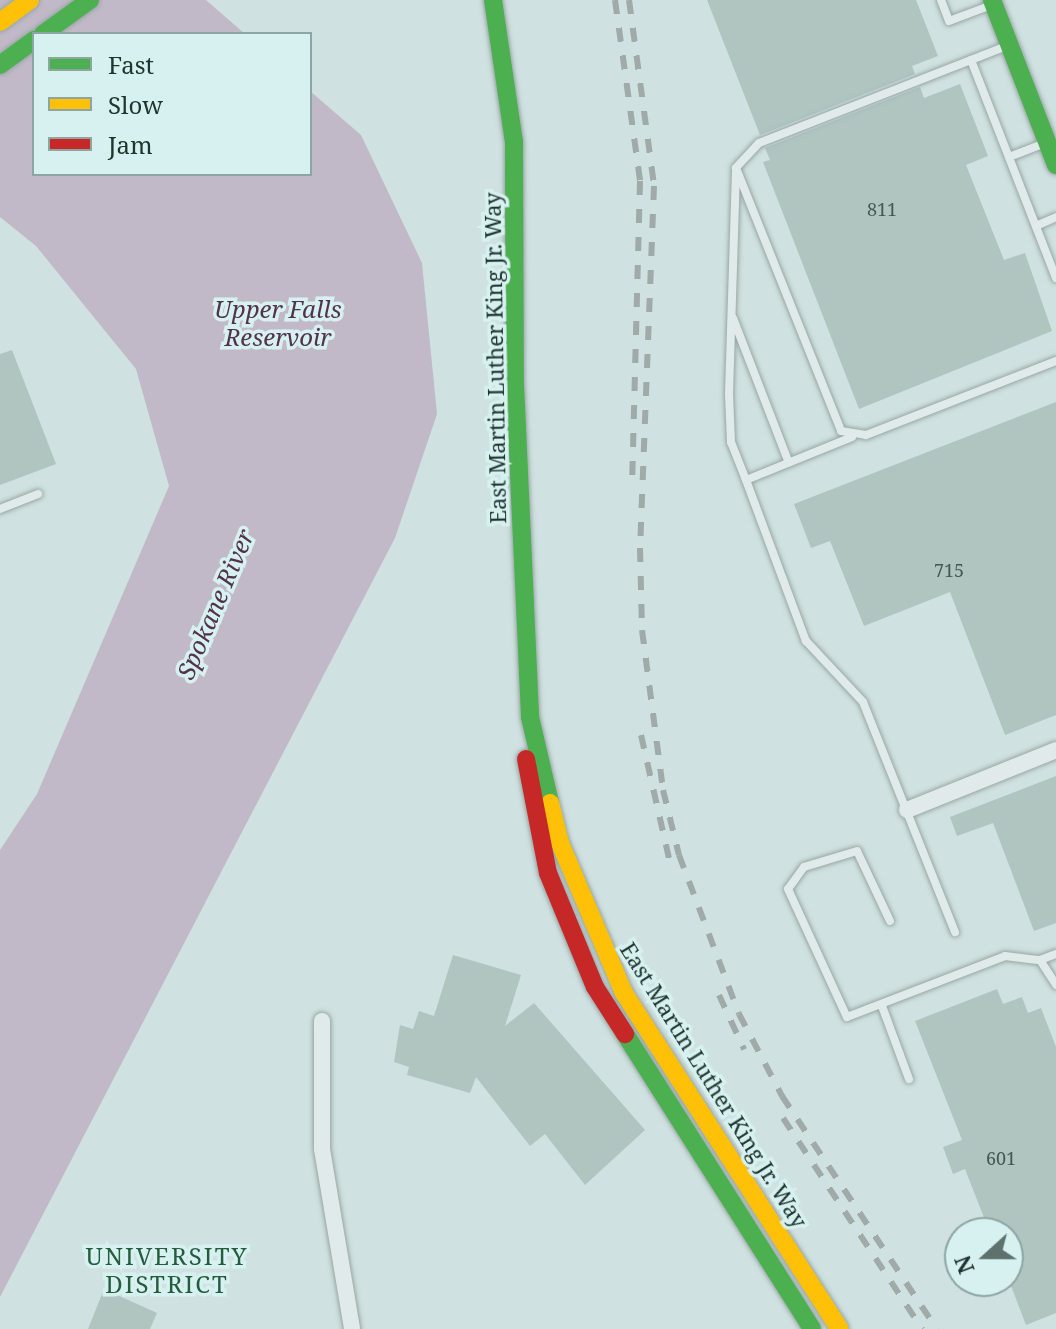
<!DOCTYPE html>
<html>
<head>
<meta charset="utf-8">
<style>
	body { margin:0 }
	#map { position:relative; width:1056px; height:1329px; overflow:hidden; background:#cfe1e0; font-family:"Noto Serif",serif }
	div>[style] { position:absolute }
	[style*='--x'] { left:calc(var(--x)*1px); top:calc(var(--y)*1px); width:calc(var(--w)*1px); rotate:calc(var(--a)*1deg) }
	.water>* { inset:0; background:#c2b9c8 }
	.building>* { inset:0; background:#b0c5c0 }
	.roads { filter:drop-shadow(0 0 2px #98a7a5) drop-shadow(0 0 2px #98a7a5) }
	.lane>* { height:8px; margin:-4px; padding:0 4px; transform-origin:4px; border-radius:4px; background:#e0eaea }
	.street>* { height:16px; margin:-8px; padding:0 8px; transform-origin:8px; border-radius:8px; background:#e0eaea }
	.fast>* { height:18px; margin:-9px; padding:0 9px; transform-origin:9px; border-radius:9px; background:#4caf50 }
	.slow>* { height:18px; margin:-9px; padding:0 9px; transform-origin:9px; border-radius:9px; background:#ffc107 }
	.jam>* { height:18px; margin:-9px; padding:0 9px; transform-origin:9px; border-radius:9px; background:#c62828 }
	.rail>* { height:6px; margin-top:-3px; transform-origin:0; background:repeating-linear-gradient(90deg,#a0aaa9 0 14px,transparent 0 28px) }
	span { translate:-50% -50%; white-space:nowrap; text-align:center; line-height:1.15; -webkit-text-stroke:7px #d6f1f0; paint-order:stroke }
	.number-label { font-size:18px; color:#455953 }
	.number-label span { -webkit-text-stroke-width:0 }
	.street-label { font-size:22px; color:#21352f }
	.water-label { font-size:24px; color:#53324d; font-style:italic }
	.neighbourhood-label { font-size:24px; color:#255c3d; letter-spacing:2px }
	.legend { position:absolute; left:32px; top:32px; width:280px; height:144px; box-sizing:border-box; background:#d6f1f0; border:2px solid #8ea6a3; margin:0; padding:10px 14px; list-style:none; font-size:24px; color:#21352f }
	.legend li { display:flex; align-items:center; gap:16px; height:40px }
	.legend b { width:40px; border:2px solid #8ea6a3 }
	.north { position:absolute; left:944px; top:1217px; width:80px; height:80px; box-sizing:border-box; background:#d6f1f0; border:2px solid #8ea6a3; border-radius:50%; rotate:249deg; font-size:22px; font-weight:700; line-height:32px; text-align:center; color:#21352f }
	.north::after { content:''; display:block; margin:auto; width:28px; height:36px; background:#5e716d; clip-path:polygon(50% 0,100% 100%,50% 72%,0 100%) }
</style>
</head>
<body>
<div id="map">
	<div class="water">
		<div style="clip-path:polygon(0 0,206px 0,245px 34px,34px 34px,34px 174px,310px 174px,310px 91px,361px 135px,422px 263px,437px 414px,395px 538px,0 1297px,0 850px,37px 794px,169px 486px,136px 369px,36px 246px,0 217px)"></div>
	</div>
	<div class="building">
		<div style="clip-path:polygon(707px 0,916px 0,938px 56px,912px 66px,915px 74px,760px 135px)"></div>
		<div style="clip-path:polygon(960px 84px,988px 156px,966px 165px,1004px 260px,1025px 253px,1052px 331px,859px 409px,763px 162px,770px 160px,765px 148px,920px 87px,924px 98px)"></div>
		<div style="clip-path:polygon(12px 350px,56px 464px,0 485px,0 354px)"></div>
		<div style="clip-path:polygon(1056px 402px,1056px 715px,1005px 735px,950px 592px,864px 626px,830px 541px,811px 548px,794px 504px)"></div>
		<div style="clip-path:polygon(1056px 776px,1056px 923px,1034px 931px,993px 823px,957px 836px,950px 817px)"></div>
		<div style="clip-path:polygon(453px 955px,521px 975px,505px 1026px,534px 1003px,645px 1130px,585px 1185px,545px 1134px,530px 1146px,476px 1077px,470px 1093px,407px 1075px,409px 1067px,394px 1062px,400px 1025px,413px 1029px,419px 1011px,434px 1016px)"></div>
		<div style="clip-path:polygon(997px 989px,1003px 1004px,1022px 997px,1028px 1013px,1041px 1008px,1056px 1047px,1056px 1313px,1026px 1325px,1008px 1278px,1008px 1233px,990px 1233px,965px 1169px,953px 1174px,943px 1147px,962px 1140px,915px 1021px)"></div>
		<div style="clip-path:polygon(104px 1289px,157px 1313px,150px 1329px,88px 1329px)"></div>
	</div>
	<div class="roads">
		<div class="lane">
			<div style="--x:941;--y:0;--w:22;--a:69"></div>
			<div style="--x:949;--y:21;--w:43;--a:-20.6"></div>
			<div style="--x:1004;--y:47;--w:263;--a:158.6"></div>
			<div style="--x:759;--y:143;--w:34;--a:133"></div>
			<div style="--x:736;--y:168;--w:283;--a:68.2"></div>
			<div style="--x:841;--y:431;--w:25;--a:9"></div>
			<div style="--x:866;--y:435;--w:204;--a:-21.3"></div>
			<div style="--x:971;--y:60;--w:234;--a:68.7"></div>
			<div style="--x:1009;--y:157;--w:36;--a:-21"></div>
			<div style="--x:736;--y:171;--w:223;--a:91.8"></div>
			<div style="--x:729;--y:394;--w:48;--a:87.6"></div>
			<div style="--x:731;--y:442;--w:41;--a:68.5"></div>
			<div style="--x:1036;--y:226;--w:22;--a:-24"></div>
			<div style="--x:733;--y:318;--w:155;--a:68.9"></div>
			<div style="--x:852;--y:437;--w:114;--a:157.9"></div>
			<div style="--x:746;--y:480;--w:172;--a:69.6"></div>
			<div style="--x:806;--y:641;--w:83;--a:46.9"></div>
			<div style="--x:863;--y:702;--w:248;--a:68.2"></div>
			<div style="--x:0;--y:509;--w:41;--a:-21.5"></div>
			<div style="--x:890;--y:921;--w:77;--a:-115.2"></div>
			<div style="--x:857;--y:851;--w:55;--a:163.2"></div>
			<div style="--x:804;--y:867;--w:27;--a:126"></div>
			<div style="--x:788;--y:889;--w:141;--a:65.3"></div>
			<div style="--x:847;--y:1017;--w:169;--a:-21.1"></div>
			<div style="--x:1005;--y:956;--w:35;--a:7"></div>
			<div style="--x:1040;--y:960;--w:30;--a:57"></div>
			<div style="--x:1040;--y:960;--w:17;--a:-21"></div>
			<div style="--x:882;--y:1006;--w:78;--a:69.7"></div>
		</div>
		<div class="street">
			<div style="--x:907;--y:810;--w:161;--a:-21.9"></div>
			<div style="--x:322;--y:1021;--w:128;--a:90"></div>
			<div style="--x:322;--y:1149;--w:182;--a:80.5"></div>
		</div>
		<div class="fast">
			<div style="--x:493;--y:0;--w:144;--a:81.6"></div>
			<div style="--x:514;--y:142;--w:243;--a:89.8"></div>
			<div style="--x:515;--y:385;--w:332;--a:87.4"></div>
			<div style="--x:530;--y:717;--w:88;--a:76.9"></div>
			<div style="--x:992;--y:0;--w:177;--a:68.8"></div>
			<div style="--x:43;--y:34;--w:58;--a:-35.9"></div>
			<div style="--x:0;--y:65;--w:42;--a:-36.3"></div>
			<div style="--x:625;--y:1034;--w:349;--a:57.6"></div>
		</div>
		<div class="slow">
			<div style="--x:0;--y:22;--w:37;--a:-36"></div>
			<div style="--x:550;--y:803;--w:41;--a:76"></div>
			<div style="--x:560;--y:843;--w:163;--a:66.9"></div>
			<div style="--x:624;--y:993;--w:399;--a:57.3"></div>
		</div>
		<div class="jam">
			<div style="--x:526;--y:759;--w:116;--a:79.1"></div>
			<div style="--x:548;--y:873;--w:123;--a:67.6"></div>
			<div style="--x:595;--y:987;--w:56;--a:57.4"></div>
		</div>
	</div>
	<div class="rail">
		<div style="--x:615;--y:0;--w:183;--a:82.1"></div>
		<div style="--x:640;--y:181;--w:302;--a:91.5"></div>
		<div style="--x:629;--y:0;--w:188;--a:82.3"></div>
		<div style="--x:654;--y:186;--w:362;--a:92.2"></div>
		<div style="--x:640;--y:548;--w:82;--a:88.6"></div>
		<div style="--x:642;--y:630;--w:161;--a:82.5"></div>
		<div style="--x:663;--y:790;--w:67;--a:76.2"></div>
		<div style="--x:679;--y:855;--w:170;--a:69.3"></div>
		<div style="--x:739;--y:1014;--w:93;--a:62.3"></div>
		<div style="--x:782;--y:1096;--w:280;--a:56.4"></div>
		<div style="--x:641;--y:735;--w:131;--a:77.2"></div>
		<div style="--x:719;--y:995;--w:60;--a:65.2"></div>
		<div style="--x:783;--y:1118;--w:253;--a:56.6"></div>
	</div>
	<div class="number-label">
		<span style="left:882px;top:209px">811</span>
		<span style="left:949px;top:570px">715</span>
		<span style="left:1001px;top:1158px">601</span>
	</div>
	<div class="street-label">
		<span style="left:495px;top:358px;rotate:-91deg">East Martin Luther King Jr. Way</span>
		<span style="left:714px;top:1085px;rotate:58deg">East Martin Luther King Jr. Way</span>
	</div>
	<div class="water-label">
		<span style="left:278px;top:323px">Upper Falls<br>Reservoir</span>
		<span style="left:215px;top:604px;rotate:-67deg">Spokane River</span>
	</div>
	<div class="neighbourhood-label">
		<span style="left:167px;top:1270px">UNIVERSITY<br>DISTRICT</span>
	</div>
	<ul class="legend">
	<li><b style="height:10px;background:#4caf50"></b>Fast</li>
	<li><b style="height:10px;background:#ffc107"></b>Slow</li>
	<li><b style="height:10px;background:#c62828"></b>Jam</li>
	</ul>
	<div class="north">N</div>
</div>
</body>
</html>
